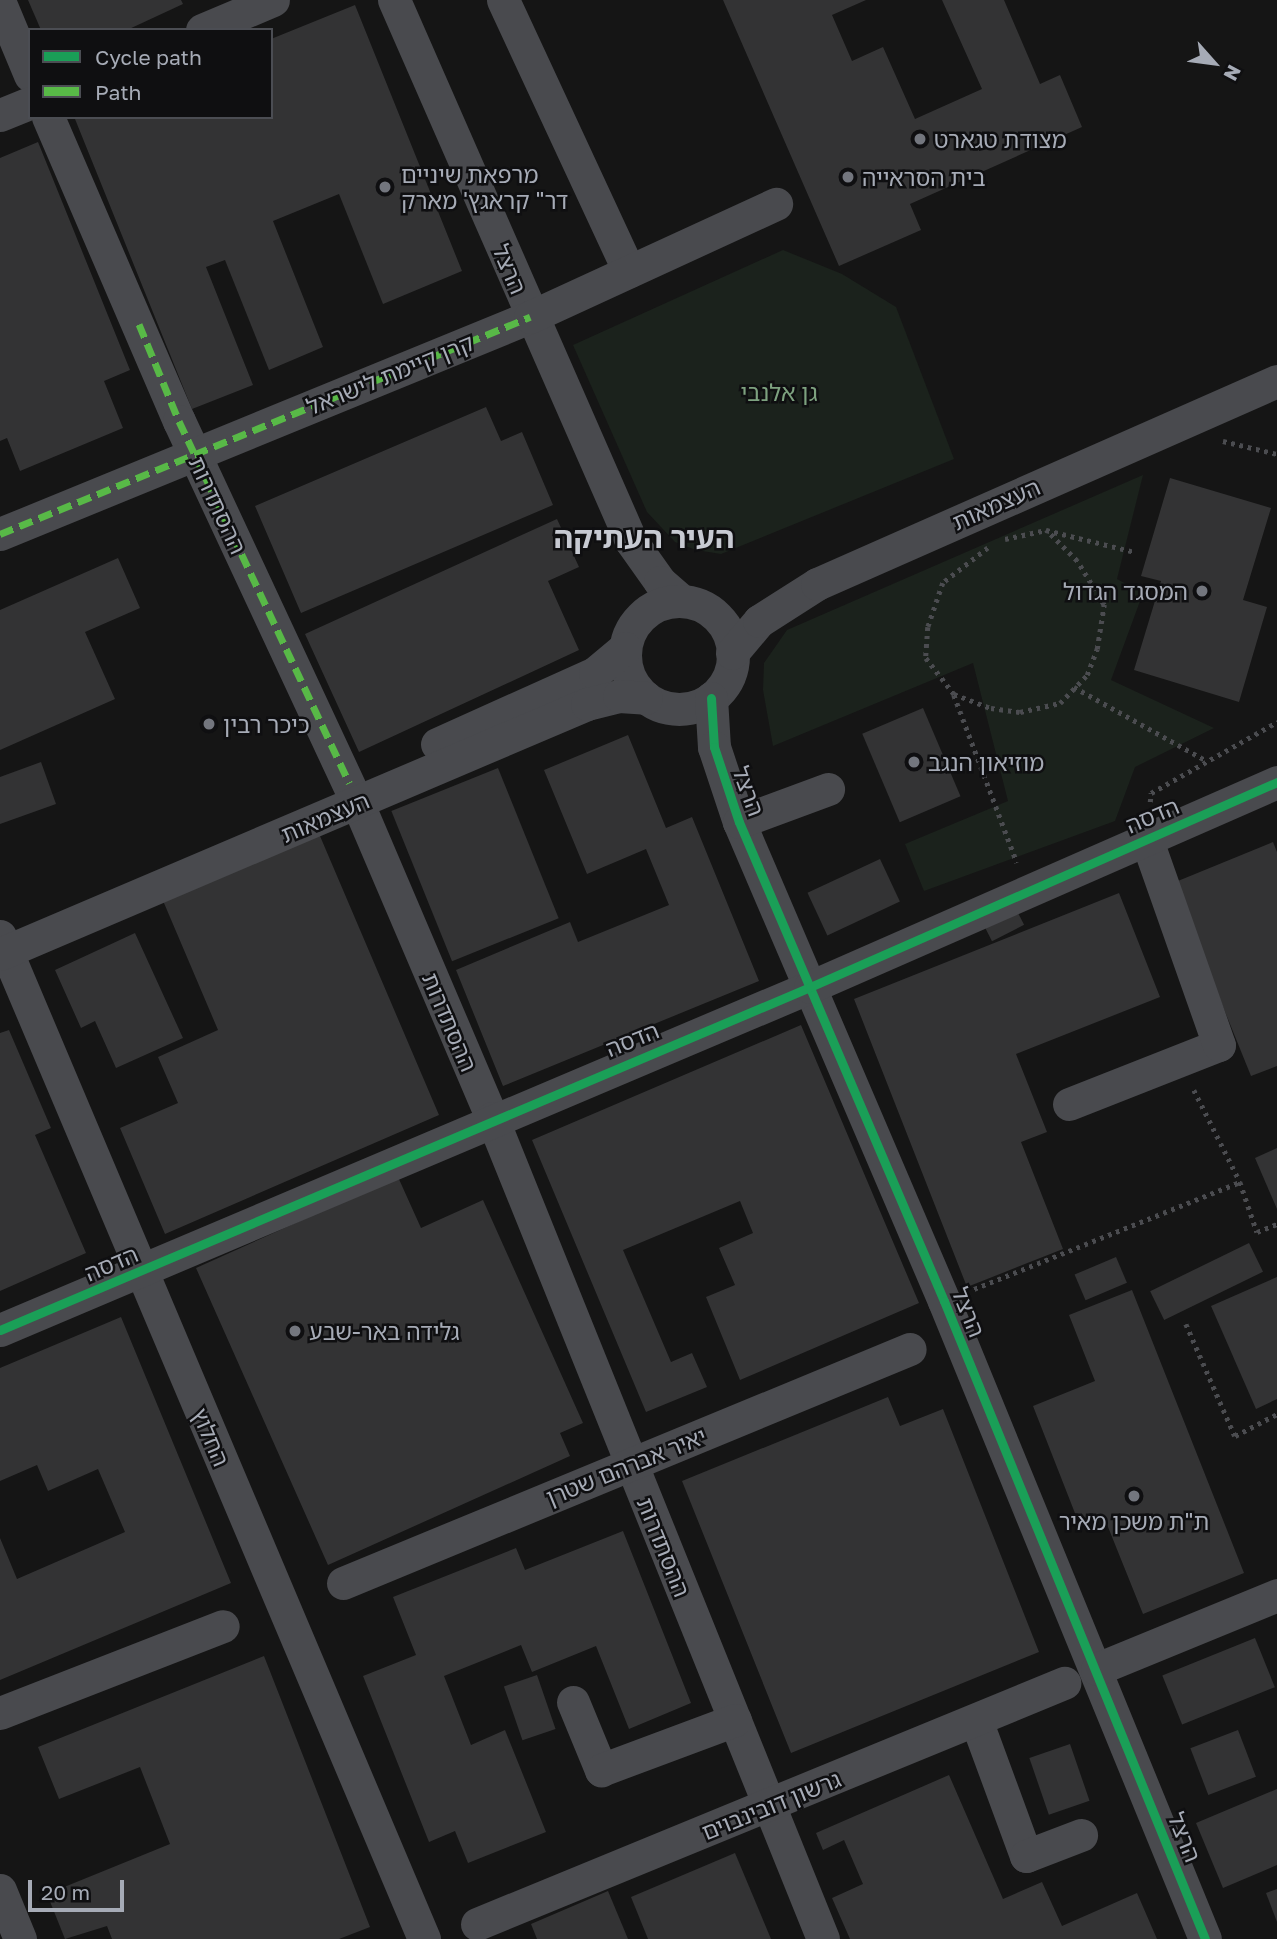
<!DOCTYPE html>
<html>
<head>
<meta charset="utf-8">
<style>
	body { margin:0 }
	#map { position:relative; width:1277px; height:1939px; overflow:hidden; background:#151515; font-family:"Golos Text","Noto Sans Hebrew",sans-serif }
	div>[style] { position:absolute }
	[style*='--x'] { left:calc(var(--x)*1px); top:calc(var(--y)*1px); width:calc(var(--w)*1px); rotate:calc(var(--a)*1deg) }
	.green>* { inset:0; background:#1b221c }
	.building>* { inset:0; background:#333334; transform-origin:0 0 }
	.path>* { height:4.5px; margin-top:-2.25px; transform-origin:0; background:repeating-linear-gradient(90deg,#4b4c50 0 3.5px,transparent 0 8.5px) }
	.minor>* { height:33px; margin:-16.5px; padding:0 16.5px; transform-origin:16.5px; border-radius:16.5px; background:#494a4e }
	.minor>.ring { margin:-16.5px; padding:0; box-sizing:content-box; background:none; border:33px solid #494a4e; border-radius:50% }
	.quiet>* { height:7px; margin-top:-3.5px; transform-origin:0; background:repeating-linear-gradient(90deg,#58b947 0 14px,transparent 0 21px) }
	.cycleway>* { height:9px; margin:-4.5px; padding:0 4.5px; transform-origin:4.5px; border-radius:4.5px; background:#1a9f57 }
	.dots>* { width:19px; height:19px; translate:-50% -50%; box-sizing:border-box; border:4px solid #0f0f11; border-radius:50% }
	span { translate:-50% -50%; white-space:nowrap; text-align:center; line-height:1.15; -webkit-text-stroke:5px #0f0f11; paint-order:stroke }
	.poi-label { font-size:23px; color:#a6abb6 }
	.left { translate:0 -50%; text-align:left }
	.right { translate:-100% -50%; text-align:right }
	.street-label { font-size:23px; color:#a6abb6 }
	.park-label { font-size:23px; color:#7da17f }
	.district-label { font-size:30px; color:#c7cad2; font-weight:700 }
	.legend { position:absolute; left:28px; top:28px; width:245px; height:91px; box-sizing:border-box; background:#0f0f11; border:2px solid #4b4d53; margin:0; padding:9px 12px; list-style:none; font-size:21px; color:#a6abb6 }
	.legend li { display:flex; align-items:center; gap:14px; height:35px }
	.legend b { width:35px; border:2px solid #4b4d53 }
	.north { position:absolute; left:1179px; top:28px; width:70px; height:70px; -webkit-text-stroke:5px #0f0f11; paint-order:stroke; rotate:118deg; font-size:19px; font-weight:700; line-height:28px; text-align:center; color:#a6abb6 }
	.north::after { content:''; display:block; margin:auto; width:24px; height:32px; background:#a6abb6; clip-path:polygon(50% 0,100% 100%,50% 72%,0 100%) }
	.scale { position:absolute; left:28px; top:1880px; width:96px; height:32px; box-sizing:border-box; border:4px solid #a6abb6; border-top:0; padding-left:9px; font-size:21px; line-height:24px; white-space:nowrap; color:#a6abb6; -webkit-text-stroke:5px #0f0f11; paint-order:stroke }
</style>
</head>
<body>
<div id="map">
	<div class="green">
		<div style="clip-path:polygon(783px 250px,842px 274px,896px 307px,954px 459px,721px 554px,696px 550px,675px 542px,647px 512px,573px 345px)"></div>
		<div style="clip-path:polygon(1143px 475px,1117px 579px,1143px 593px,1111px 680px,1214px 728px,1135px 767px,1115px 821px,924px 891px,905px 844px,1008px 801px,973px 663px,773px 746px,763px 690px,764px 663px,787px 630px)"></div>
	</div>
	<div class="building">
		<div style="clip-path:polygon(28px 0,181px 0,183px 4px,127px 30px,41px 30px)"></div>
		<div style="clip-path:polygon(723px 0,866px 0,832px 15px,852px 61px,883px 47px,915px 119px,982px 89px,942px 0,1004px 0,1040px 84px,1060px 75px,1082px 127px,910px 204px,921px 230px,839px 266px)"></div>
		<div style="clip-path:polygon(355px 5px,462px 271px,383px 304px,339px 194px,273px 221px,323px 347px,269px 370px,225px 260px,206px 267px,253px 385px,192px 409px,75px 119px,271px 117px,271px 39px)"></div>
		<div style="clip-path:polygon(38px 142px,130px 370px,104px 381px,123px 428px,20px 471px,7px 438px,0 441px,0 158px)"></div>
		<div style="clip-path:polygon(486px 407px,501px 441px,522px 432px,553px 505px,301px 613px,255px 506px)"></div>
		<div style="clip-path:polygon(1170px 478px,1271px 508px,1243px 600px,1267px 607px,1239px 702px,1134px 670px,1161px 581px,1141px 576px)"></div>
		<div style="clip-path:polygon(557px 519px,579px 567px,548px 581px,579px 650px,359px 752px,305px 634px)"></div>
		<div style="clip-path:polygon(118px 558px,140px 608px,85px 632px,115px 699px,0 750px,0 610px)"></div>
		<div style="left:923px;top:708px;width:96px;height:66px;rotate:67deg"></div>
		<div style="clip-path:polygon(628px 735px,666px 828px,692px 817px,759px 981px,503px 1086px,456px 970px,570px 922px,578px 942px,669px 905px,646px 849px,587px 874px,544px 770px)"></div>
		<div style="clip-path:polygon(41px 762px,56px 804px,0 824px,0 777px)"></div>
		<div style="left:498px;top:768px;width:162px;height:115px;rotate:68deg"></div>
		<div style="clip-path:polygon(317px 829px,439px 1115px,165px 1234px,120px 1128px,178px 1103px,158px 1057px,218px 1030px,161px 896px)"></div>
		<div style="clip-path:polygon(1273px 842px,1277px 852px,1277px 1066px,1251px 1076px,1173px 883px)"></div>
		<div style="left:880px;top:859px;width:47px;height:80px;rotate:65deg"></div>
		<div style="clip-path:polygon(1119px 893px,1160px 997px,1016px 1054px,1047px 1132px,1021px 1142px,1063px 1249px,967px 1287px,854px 999px)"></div>
		<div style="left:1015px;top:907px;width:20px;height:36px;rotate:63deg"></div>
		<div style="clip-path:polygon(135px 933px,183px 1038px,116px 1068px,95px 1021px,81px 1028px,55px 970px)"></div>
		<div style="clip-path:polygon(801px 1025px,919px 1303px,740px 1380px,706px 1297px,735px 1285px,719px 1248px,753px 1233px,740px 1201px,623px 1250px,671px 1362px,692px 1353px,707px 1387px,646px 1412px,532px 1140px)"></div>
		<div style="clip-path:polygon(9px 1030px,51px 1128px,35px 1135px,86px 1253px,0 1291px,0 1033px)"></div>
		<div style="clip-path:polygon(1277px 1148px,1277px 1209px,1255px 1158px)"></div>
		<div style="clip-path:polygon(398px 1177px,421px 1228px,483px 1200px,583px 1423px,560px 1433px,570px 1456px,328px 1565px,196px 1268px)"></div>
		<div style="left:1249px;top:1243px;width:32px;height:110px;rotate:64deg"></div>
		<div style="left:1116px;top:1257px;width:28px;height:45px;rotate:67deg"></div>
		<div style="clip-path:polygon(1277px 1277px,1277px 1399px,1256px 1409px,1211px 1306px)"></div>
		<div style="clip-path:polygon(1132px 1290px,1244px 1573px,1143px 1614px,1104px 1517px,1080px 1526px,1033px 1406px,1095px 1381px,1069px 1315px)"></div>
		<div style="clip-path:polygon(121px 1317px,231px 1583px,0 1680px,0 1538px,17px 1579px,125px 1532px,98px 1469px,48px 1491px,37px 1465px,0 1481px,0 1368px)"></div>
		<div style="clip-path:polygon(888px 1397px,900px 1426px,943px 1409px,1039px 1652px,791px 1753px,682px 1481px)"></div>
		<div style="clip-path:polygon(623px 1531px,691px 1703px,629px 1729px,596px 1646px,532px 1672px,521px 1645px,444px 1676px,471px 1745px,505px 1730px,546px 1832px,468px 1863px,455px 1831px,429px 1842px,363px 1676px,416px 1655px,393px 1597px,516px 1548px,525px 1570px)"></div>
		<div style="left:1255px;top:1638px;width:53px;height:100px;rotate:68deg"></div>
		<div style="clip-path:polygon(264px 1656px,370px 1927px,339px 1939px,112px 1939px,107px 1926px,65px 1939px,47px 1894px,170px 1844px,140px 1767px,59px 1799px,38px 1747px)"></div>
		<div style="left:537px;top:1675px;width:57px;height:35px;rotate:71deg"></div>
		<div style="left:1238px;top:1730px;width:50px;height:51px;rotate:69deg"></div>
		<div style="left:1070px;top:1744px;width:60px;height:43px;rotate:71deg"></div>
		<div style="clip-path:polygon(949px 1775px,1003px 1899px,1042px 1882px,1062px 1926px,1137px 1893px,1157px 1939px,850px 1939px,832px 1898px,863px 1884px,844px 1840px,823px 1850px,816px 1833px)"></div>
		<div style="clip-path:polygon(1277px 1789px,1277px 1865px,1223px 1888px,1196px 1823px)"></div>
		<div style="clip-path:polygon(735px 1853px,771px 1939px,648px 1939px,631px 1897px)"></div>
		<div style="clip-path:polygon(1277px 1889px,1277px 1922px,1266px 1893px)"></div>
		<div style="clip-path:polygon(608px 1891px,628px 1939px,537px 1939px,531px 1924px)"></div>
	</div>
	<div class="path">
		<div style="--x:1223;--y:441;--w:56;--a:13.5"></div>
		<div style="--x:1005;--y:539;--w:42;--a:-12.4"></div>
		<div style="--x:1046;--y:530;--w:92;--a:13.9"></div>
		<div style="--x:988;--y:548;--w:57;--a:142.1"></div>
		<div style="--x:943;--y:583;--w:46;--a:108.8"></div>
		<div style="--x:928;--y:627;--w:31;--a:94"></div>
		<div style="--x:926;--y:658;--w:46;--a:52.1"></div>
		<div style="--x:954;--y:694;--w:40;--a:21"></div>
		<div style="--x:991;--y:708;--w:29;--a:8"></div>
		<div style="--x:1020;--y:712;--w:41;--a:-12.7"></div>
		<div style="--x:1060;--y:703;--w:39;--a:-46"></div>
		<div style="--x:1087;--y:675;--w:28;--a:-69"></div>
		<div style="--x:1097;--y:649;--w:45;--a:-81"></div>
		<div style="--x:1104;--y:605;--w:52;--a:-121.5"></div>
		<div style="--x:1077;--y:561;--w:44;--a:-135"></div>
		<div style="--x:1074;--y:687;--w:152;--a:29.1"></div>
		<div style="--x:954;--y:695;--w:179;--a:69.4"></div>
		<div style="--x:1150;--y:802;--w:9;--a:-84"></div>
		<div style="--x:1151;--y:793;--w:145;--a:-29.4"></div>
		<div style="--x:1194;--y:1090;--w:103;--a:63.4"></div>
		<div style="--x:974;--y:1289;--w:287;--a:-21.9"></div>
		<div style="--x:1240;--y:1182;--w:53;--a:71.2"></div>
		<div style="--x:1257;--y:1232;--w:22;--a:-22"></div>
		<div style="--x:1186;--y:1324;--w:122;--a:66.4"></div>
		<div style="--x:1235;--y:1436;--w:47;--a:-27.6"></div>
	</div>
	<div class="minor">
		<div style="--x:394;--y:0;--w:591;--a:66.34"></div>
		<div style="--x:631;--y:541;--w:50;--a:54.7"></div>
		<div style="--x:660;--y:582;--w:29;--a:41"></div>
		<div style="--x:503;--y:0;--w:299;--a:65.1"></div>
		<div style="--x:0;--y:3;--w:78;--a:67.4"></div>
		<div style="--x:202;--y:30;--w:77;--a:-22.9"></div>
		<div style="--x:0;--y:115;--w:32;--a:-22"></div>
		<div style="--x:48;--y:117;--w:331;--a:66.7"></div>
		<div style="--x:179;--y:421;--w:423;--a:65"></div>
		<div style="--x:358;--y:804;--w:341;--a:66.9"></div>
		<div style="--x:492;--y:1118;--w:885;--a:68.04"></div>
		<div style="--x:0;--y:534;--w:573;--a:-22.27"></div>
		<div style="--x:530;--y:317;--w:271;--a:-24.7"></div>
		<div class="ring" style="left:625px;top:601px;width:75px;height:75px"></div>
		<div style="--x:732;--y:653;--w:42;--a:-49.8"></div>
		<div style="--x:759;--y:621;--w:69;--a:-32.5"></div>
		<div style="--x:817;--y:584;--w:503;--a:-23.81"></div>
		<div style="--x:711;--y:698;--w:49;--a:86.5"></div>
		<div style="--x:714;--y:747;--w:79;--a:71.6"></div>
		<div style="--x:739;--y:822;--w:521;--a:66.83"></div>
		<div style="--x:944;--y:1301;--w:689;--a:67.75"></div>
		<div style="--x:437;--y:744;--w:173;--a:-24.2"></div>
		<div style="--x:595;--y:673;--w:39;--a:-40"></div>
		<div style="--x:739;--y:822;--w:95;--a:-20.3"></div>
		<div style="--x:0;--y:936;--w:1089;--a:67.08"></div>
		<div style="--x:0;--y:954;--w:638;--a:-23.07"></div>
		<div style="--x:587;--y:704;--w:33;--a:-14"></div>
		<div style="--x:619;--y:696;--w:27;--a:4"></div>
		<div style="--x:1069;--y:1104;--w:161;--a:-21.5"></div>
		<div style="--x:1219;--y:1045;--w:219;--a:-109.4"></div>
		<div style="--x:0;--y:1330;--w:880;--a:-22.95"></div>
		<div style="--x:810;--y:987;--w:510;--a:-23.7"></div>
		<div style="--x:343;--y:1583;--w:613;--a:-22.43"></div>
		<div style="--x:1097;--y:1669;--w:195;--a:-22.3"></div>
		<div style="--x:573;--y:1702;--w:74;--a:67.6"></div>
		<div style="--x:601;--y:1770;--w:143;--a:-20.5"></div>
		<div style="--x:0;--y:1713;--w:239;--a:-21.3"></div>
		<div style="--x:976;--y:1720;--w:145;--a:69.8"></div>
		<div style="--x:1026;--y:1856;--w:59;--a:-20.9"></div>
		<div style="--x:0;--y:1890;--w:53;--a:67.8"></div>
		<div style="--x:477;--y:1924;--w:635;--a:-22.32"></div>
	</div>
	<div class="quiet">
		<div style="--x:139;--y:324;--w:105;--a:67.6"></div>
		<div style="--x:179;--y:421;--w:400;--a:64.8"></div>
		<div style="--x:0;--y:534;--w:573;--a:-22.27"></div>
	</div>
	<div class="cycleway">
		<div style="--x:711;--y:698;--w:49;--a:86.5"></div>
		<div style="--x:714;--y:747;--w:79;--a:71.6"></div>
		<div style="--x:739;--y:822;--w:521;--a:66.83"></div>
		<div style="--x:944;--y:1301;--w:689;--a:67.75"></div>
		<div style="--x:0;--y:1330;--w:880;--a:-22.95"></div>
		<div style="--x:810;--y:987;--w:510;--a:-23.7"></div>
	</div>
	<div class="dots">
		<div style="left:920px;top:139px;background:#73767e"></div>
		<div style="left:848px;top:177px;background:#73767e"></div>
		<div style="left:385px;top:187px;background:#73767e"></div>
		<div style="left:1202px;top:591px;background:#73767e"></div>
		<div style="left:209px;top:724px;background:#73767e"></div>
		<div style="left:914px;top:762px;background:#73767e"></div>
		<div style="left:295px;top:1331px;background:#73767e"></div>
		<div style="left:1134px;top:1496px;background:#73767e"></div>
	</div>
	<div class="poi-label">
		<span class="left" style="left:934px;top:139px">מצודת טגארט</span>
		<span class="left" style="left:401px;top:187px">מרפאת שיניים<br>דר" קראגץ' מארק</span>
		<span class="left" style="left:862px;top:177px">בית הסראייה</span>
		<span class="right" style="left:1188px;top:591px">המסגד הגדול</span>
		<span class="left" style="left:223px;top:724px">כיכר רבין</span>
		<span class="left" style="left:928px;top:762px">מוזיאון הנגב</span>
		<span class="left" style="left:309px;top:1331px">גלידה באר-שבע</span>
		<span style="left:1134px;top:1521px">ת"ת משכן מאיר</span>
	</div>
	<div class="street-label">
		<span style="left:510px;top:269px;rotate:67deg">הרצל</span>
		<span style="left:390px;top:374px;rotate:-22deg">קרן קיימת לישראל</span>
		<span style="left:996px;top:504px;rotate:-24deg">העצמאות</span>
		<span style="left:218px;top:505px;rotate:65deg">ההסתדרות</span>
		<span style="left:749px;top:791px;rotate:70deg">הרצל</span>
		<span style="left:1152px;top:815px;rotate:-23deg">הדסה</span>
		<span style="left:325px;top:817px;rotate:-23deg">העצמאות</span>
		<span style="left:450px;top:1022px;rotate:67deg">ההסתדרות</span>
		<span style="left:632px;top:1039px;rotate:-22deg">הדסה</span>
		<span style="left:111px;top:1263px;rotate:-23deg">הדסה</span>
		<span style="left:969px;top:1312px;rotate:68deg">הרצל</span>
		<span style="left:211px;top:1437px;rotate:67deg">החלוץ</span>
		<span style="left:626px;top:1466px;rotate:-22deg">יאיר אברהם שטרן</span>
		<span style="left:664px;top:1547px;rotate:68deg">ההסתדרות</span>
		<span style="left:771px;top:1805px;rotate:-22deg">גרשון דובינבוים</span>
		<span style="left:1185px;top:1837px;rotate:68deg">הרצל</span>
	</div>
	<div class="park-label">
		<span style="left:779px;top:392px">גן אלנבי</span>
	</div>
	<div class="district-label">
		<span style="left:644px;top:537px">העיר העתיקה</span>
	</div>
	<ul class="legend">
	<li><b style="height:9px;background:#1a9f57"></b>Cycle path</li>
	<li><b style="height:9px;background:#58b947"></b>Path</li>
	</ul>
	<div class="north">N</div>
	<div class="scale">20 m</div>
</div>
</body>
</html>
